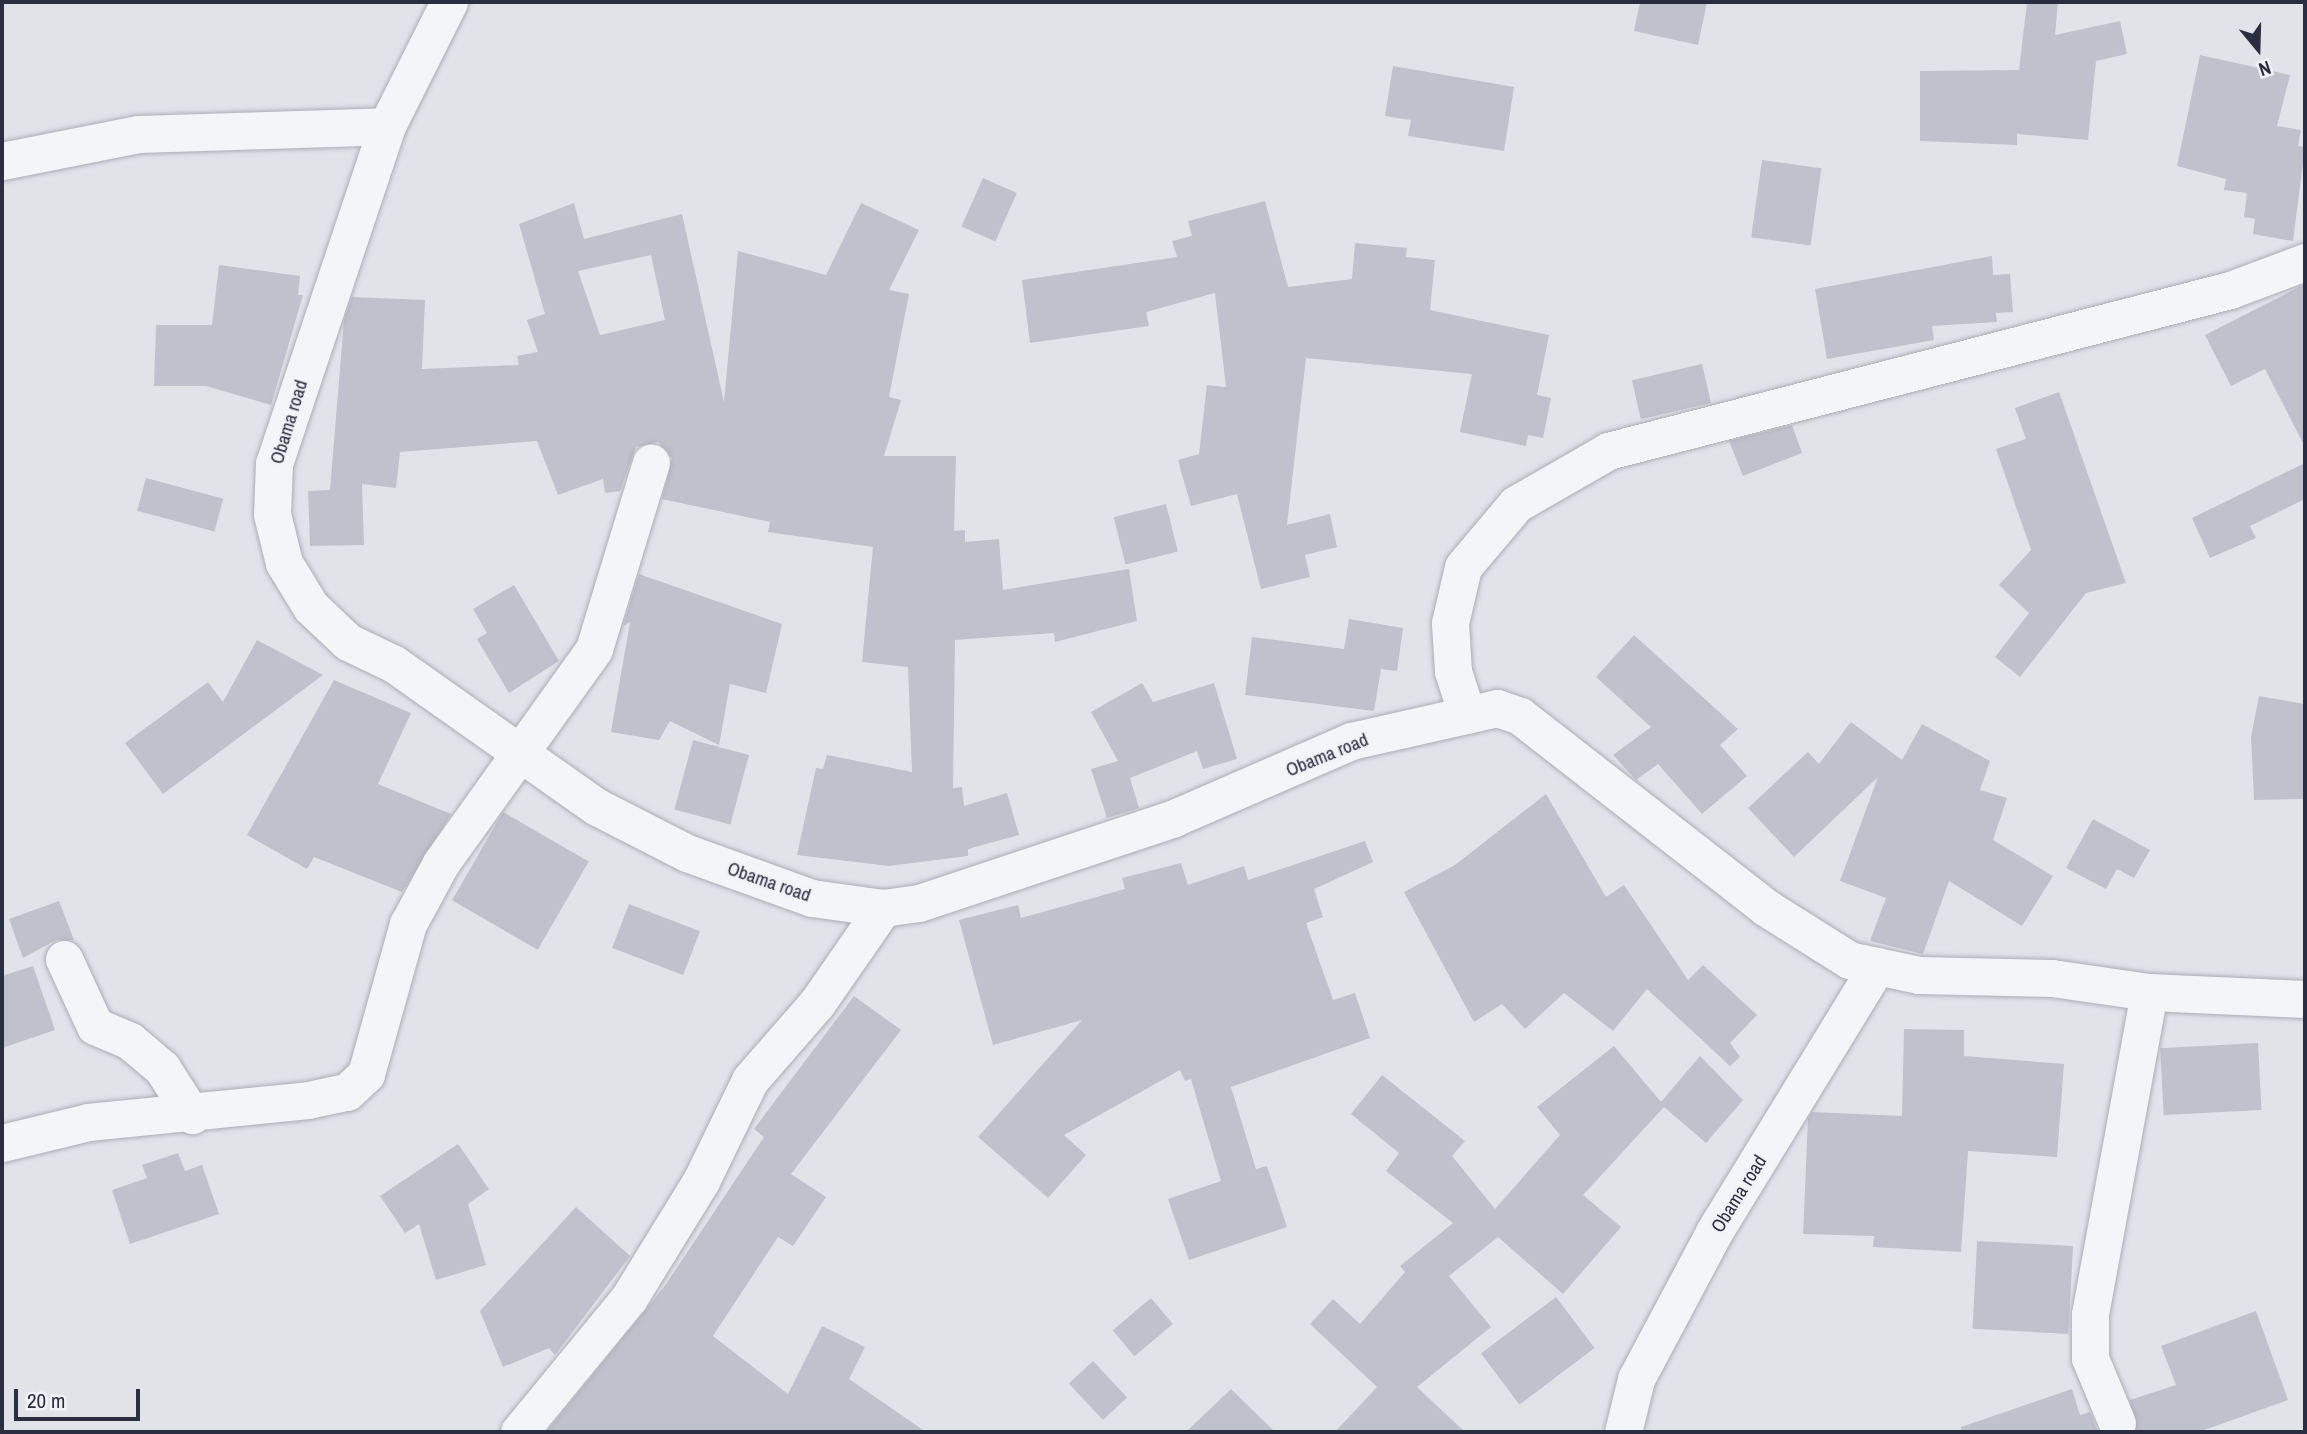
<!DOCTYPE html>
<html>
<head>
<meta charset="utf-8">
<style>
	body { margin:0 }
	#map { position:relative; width:2307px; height:1434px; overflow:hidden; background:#e2e3e9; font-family:"Archivo Narrow",sans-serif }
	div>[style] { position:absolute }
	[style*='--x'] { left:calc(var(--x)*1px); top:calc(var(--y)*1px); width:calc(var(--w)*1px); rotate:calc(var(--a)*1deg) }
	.building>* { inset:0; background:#bfc1cc; transform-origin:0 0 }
	.roads { filter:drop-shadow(0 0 2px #abacb6) drop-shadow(0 0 2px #abacb6) }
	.minor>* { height:37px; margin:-18.5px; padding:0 18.5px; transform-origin:18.5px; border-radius:18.5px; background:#f4f5f8 }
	span { translate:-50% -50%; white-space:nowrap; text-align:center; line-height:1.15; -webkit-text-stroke:5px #f1f2f7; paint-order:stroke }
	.street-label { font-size:19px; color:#2b2d40 }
	.frame { position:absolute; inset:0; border:4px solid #2b2d40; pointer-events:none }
	.north { position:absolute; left:2223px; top:14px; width:70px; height:70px; -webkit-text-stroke:5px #f1f2f7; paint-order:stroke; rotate:161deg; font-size:19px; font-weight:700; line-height:28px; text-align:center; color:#2b2d40 }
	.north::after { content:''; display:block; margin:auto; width:24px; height:32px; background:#2b2d40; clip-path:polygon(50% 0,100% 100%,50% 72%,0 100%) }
	.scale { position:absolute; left:14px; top:1389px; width:126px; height:32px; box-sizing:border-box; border:4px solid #2b2d40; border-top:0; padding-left:9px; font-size:21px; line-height:24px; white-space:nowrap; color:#2b2d40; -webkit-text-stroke:5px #f1f2f7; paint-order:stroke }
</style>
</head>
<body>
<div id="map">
	<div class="building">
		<div style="clip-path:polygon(1640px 2px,1707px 2px,1698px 45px,1634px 31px)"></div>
		<div style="clip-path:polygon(2027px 2px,2058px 2px,2055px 35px,2120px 21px,2127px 54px,2096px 61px,2088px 140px,2017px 134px,2017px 145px,1920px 141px,1920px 71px,2019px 70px)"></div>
		<div style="clip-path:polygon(2200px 55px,2290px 75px,2277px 126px,2301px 130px,2298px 146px,2305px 147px,2293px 241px,2253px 234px,2255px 219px,2244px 217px,2247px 193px,2224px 190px,2226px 179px,2177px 166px)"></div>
		<div style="clip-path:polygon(1393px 66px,1514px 87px,1504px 151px,1408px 136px,1411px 120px,1385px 116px)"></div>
		<div style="left:1762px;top:160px;width:60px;height:78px;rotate:8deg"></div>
		<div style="left:983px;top:178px;width:37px;height:53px;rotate:24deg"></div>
		<div style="clip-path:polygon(1265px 201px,1288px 287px,1352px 279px,1355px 243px,1407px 248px,1406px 257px,1435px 260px,1430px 310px,1549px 335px,1537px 395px,1551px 398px,1543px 438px,1528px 435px,1526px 446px,1460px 432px,1472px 374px,1306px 358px,1287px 525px,1330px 514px,1337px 547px,1305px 555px,1310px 577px,1261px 589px,1237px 494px,1191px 506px,1178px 460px,1199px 454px,1207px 385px,1226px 387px,1215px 293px,1146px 312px,1149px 326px,1030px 343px,1022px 280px,1177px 257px,1172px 241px,1192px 236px,1188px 221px)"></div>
		<div style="clip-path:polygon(evenodd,574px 203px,584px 239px,682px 214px,724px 402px,738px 251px,826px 275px,861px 203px,919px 230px,889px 290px,909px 294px,889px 397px,901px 400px,884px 456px,956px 456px,954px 531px,965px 530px,965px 542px,999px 539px,1003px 590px,1129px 569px,1137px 621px,1055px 642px,1054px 633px,955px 640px,953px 788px,962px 787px,964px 806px,1007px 793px,1019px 835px,968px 849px,968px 856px,889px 866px,797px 855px,816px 768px,823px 769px,827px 755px,912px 772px,908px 667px,862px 662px,873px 547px,768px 532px,770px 522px,662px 499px,672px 458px,658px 442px,636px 447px,620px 491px,605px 493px,603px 479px,558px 495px,537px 441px,400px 452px,396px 488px,362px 484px,364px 545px,310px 546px,308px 491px,330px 490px,344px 320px,352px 297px,425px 300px,422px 369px,519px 365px,517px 356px,538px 352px,527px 320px,545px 314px,519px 224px,574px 203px,651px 255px,665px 320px,600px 335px,578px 271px,651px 255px)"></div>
		<div style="clip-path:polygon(1992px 256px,1993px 275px,2010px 274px,2013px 312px,1996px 313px,1997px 322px,1932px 326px,1934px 340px,1827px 359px,1815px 289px)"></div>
		<div style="clip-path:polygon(219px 265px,300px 276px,298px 295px,303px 295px,271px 405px,206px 386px,154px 386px,156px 325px,212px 325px)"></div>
		<div style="clip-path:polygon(2305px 284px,2305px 447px,2265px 369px,2231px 386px,2205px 335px)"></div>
		<div style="left:1702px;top:364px;width:40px;height:72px;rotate:77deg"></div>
		<div style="clip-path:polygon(2059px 392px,2126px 583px,2086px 593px,2020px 677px,1995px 657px,2029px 613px,1999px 585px,2031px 550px,1996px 449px,2026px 439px,2015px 408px)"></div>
		<div style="clip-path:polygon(1792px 425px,1802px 453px,1743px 476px,1729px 441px)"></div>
		<div style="clip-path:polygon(2305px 463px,2305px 499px,2250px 526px,2256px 538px,2210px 558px,2192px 518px)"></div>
		<div style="left:146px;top:478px;width:80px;height:34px;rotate:15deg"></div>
		<div style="left:1166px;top:504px;width:49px;height:54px;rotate:76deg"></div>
		<div style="clip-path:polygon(639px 574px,782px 624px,766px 693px,730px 684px,719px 745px,670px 721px,659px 740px,611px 732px,630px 622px,623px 626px)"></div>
		<div style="clip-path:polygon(514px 585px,559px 661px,509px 693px,477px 639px,487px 633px,473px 609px)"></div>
		<div style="clip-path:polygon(1349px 619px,1403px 628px,1397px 671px,1381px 669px,1374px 711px,1245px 695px,1252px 637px,1344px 649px)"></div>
		<div style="clip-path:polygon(1634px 635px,1738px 729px,1720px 745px,1747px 776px,1702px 814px,1658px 764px,1636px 780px,1613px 755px,1651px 727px,1596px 677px)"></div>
		<div style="clip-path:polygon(257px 640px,323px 675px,163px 794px,125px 743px,208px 682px,223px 702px)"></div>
		<div style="clip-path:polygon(334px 680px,411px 713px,378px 784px,451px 814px,402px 892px,314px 857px,307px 869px,247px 835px)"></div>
		<div style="clip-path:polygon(1142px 683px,1153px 702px,1214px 683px,1237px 759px,1203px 769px,1197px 751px,1130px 778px,1139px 808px,1107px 818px,1091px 769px,1118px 761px,1091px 712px)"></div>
		<div style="clip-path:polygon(2259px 696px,2305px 704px,2305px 799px,2254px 800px,2251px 737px)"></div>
		<div style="clip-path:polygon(1851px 722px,1902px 760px,1922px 724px,1990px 761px,1980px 790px,2007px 798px,1993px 840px,2053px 876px,2022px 926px,1949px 881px,1923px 954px,1870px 941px,1886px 898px,1840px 881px,1878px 777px,1794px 857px,1748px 808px,1808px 752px,1819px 764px)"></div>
		<div style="left:693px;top:740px;width:58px;height:72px;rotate:15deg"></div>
		<div style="clip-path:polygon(1546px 794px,1606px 897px,1624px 885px,1688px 980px,1703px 965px,1757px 1015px,1730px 1043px,1740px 1057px,1730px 1066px,1647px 989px,1613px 1031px,1564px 993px,1525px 1029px,1502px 1004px,1474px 1022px,1404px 892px,1455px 865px)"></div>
		<div style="left:503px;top:812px;width:99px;height:102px;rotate:30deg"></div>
		<div style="clip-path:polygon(2093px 819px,2150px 850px,2134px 878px,2117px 869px,2106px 889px,2066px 868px)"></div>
		<div style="clip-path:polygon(1365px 841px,1373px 862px,1314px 889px,1323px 917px,1306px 923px,1333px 1000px,1355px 993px,1370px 1038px,1231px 1087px,1256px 1169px,1267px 1166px,1287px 1227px,1189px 1260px,1168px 1199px,1221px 1181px,1191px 1079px,1185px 1081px,1180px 1070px,1064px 1135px,1086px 1155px,1048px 1198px,978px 1137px,1082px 1020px,993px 1045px,959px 920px,1018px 905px,1021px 918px,1125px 889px,1122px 878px,1181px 863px,1188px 885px,1244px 866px,1248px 880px)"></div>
		<div style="clip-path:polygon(59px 901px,74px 940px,56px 940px,23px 958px,9px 919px)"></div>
		<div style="left:629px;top:904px;width:76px;height:47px;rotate:21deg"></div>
		<div style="clip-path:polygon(33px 966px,55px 1030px,2px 1048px,2px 976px)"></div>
		<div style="clip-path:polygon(854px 996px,901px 1030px,791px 1174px,826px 1197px,793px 1246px,778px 1237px,713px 1336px,788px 1394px,822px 1326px,865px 1347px,849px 1379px,926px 1432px,546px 1432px,664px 1287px,764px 1137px,754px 1129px)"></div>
		<div style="clip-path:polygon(1904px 1029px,1964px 1030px,1964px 1056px,2064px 1064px,2057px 1157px,1968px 1151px,1961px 1252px,1873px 1247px,1874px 1236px,1803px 1234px,1808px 1119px,1812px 1112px,1902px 1116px)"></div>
		<div style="left:2258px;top:1043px;width:67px;height:98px;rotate:87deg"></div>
		<div style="clip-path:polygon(1614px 1046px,1661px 1102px,1700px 1056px,1743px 1100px,1706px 1143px,1664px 1107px,1583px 1195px,1621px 1227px,1563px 1294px,1498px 1237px,1449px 1276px,1491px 1327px,1417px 1387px,1465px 1432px,1335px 1432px,1377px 1387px,1310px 1324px,1333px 1299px,1360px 1324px,1405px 1272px,1400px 1266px,1453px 1223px,1386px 1171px,1399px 1153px,1351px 1114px,1382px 1075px,1465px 1141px,1452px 1156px,1495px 1209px,1560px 1135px,1537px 1107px)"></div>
		<div style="clip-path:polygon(458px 1144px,489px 1189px,468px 1204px,486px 1265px,436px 1280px,419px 1224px,405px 1233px,380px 1196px)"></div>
		<div style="clip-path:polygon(178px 1153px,185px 1171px,202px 1165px,219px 1214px,130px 1244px,112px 1190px,147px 1178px,142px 1165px)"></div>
		<div style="clip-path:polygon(576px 1207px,630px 1256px,555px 1355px,549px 1348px,503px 1367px,480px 1311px)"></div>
		<div style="left:2073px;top:1246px;width:88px;height:96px;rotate:93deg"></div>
		<div style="left:1556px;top:1297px;width:64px;height:94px;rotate:53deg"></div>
		<div style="left:1151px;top:1298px;width:34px;height:50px;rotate:50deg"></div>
		<div style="clip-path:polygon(2256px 1311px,2288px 1400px,2199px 1432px,2135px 1432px,2130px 1400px,2176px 1385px,2161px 1346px)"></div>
		<div style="left:1093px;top:1361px;width:50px;height:33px;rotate:47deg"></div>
		<div style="clip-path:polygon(1231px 1389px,1275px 1432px,1186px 1432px)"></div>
		<div style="clip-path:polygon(2072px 1389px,2080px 1415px,2090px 1412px,2098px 1432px,1962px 1432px,1961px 1427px)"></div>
	</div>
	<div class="roads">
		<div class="minor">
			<div style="--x:449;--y:2;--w:139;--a:116.6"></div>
			<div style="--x:387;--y:126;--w:355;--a:108.5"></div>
			<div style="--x:274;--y:463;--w:51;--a:92.2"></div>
			<div style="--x:272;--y:514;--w:50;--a:76.2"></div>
			<div style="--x:284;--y:563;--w:52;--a:58.5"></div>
			<div style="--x:311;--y:607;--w:51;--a:43.4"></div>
			<div style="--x:348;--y:642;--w:51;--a:25.6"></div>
			<div style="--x:394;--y:664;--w:248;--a:35.2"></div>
			<div style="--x:597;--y:807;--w:101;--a:27.1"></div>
			<div style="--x:687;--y:853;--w:133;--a:19.8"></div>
			<div style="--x:812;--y:898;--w:72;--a:8"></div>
			<div style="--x:883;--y:908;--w:36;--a:-8"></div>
			<div style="--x:919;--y:903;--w:269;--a:-18.4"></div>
			<div style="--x:1174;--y:818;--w:193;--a:-23.5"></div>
			<div style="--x:1351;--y:741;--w:150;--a:-12.7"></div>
			<div style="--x:1497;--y:708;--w:24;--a:19"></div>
			<div style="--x:1520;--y:716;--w:311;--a:37.9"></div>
			<div style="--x:1765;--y:907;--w:99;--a:32.2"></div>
			<div style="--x:1849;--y:960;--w:72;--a:12.1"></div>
			<div style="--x:1919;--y:975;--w:133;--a:1.3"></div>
			<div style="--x:2052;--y:978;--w:98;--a:8.2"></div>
			<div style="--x:2149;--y:992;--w:156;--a:2.6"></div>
			<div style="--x:2;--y:161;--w:139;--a:-11.2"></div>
			<div style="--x:138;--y:134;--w:249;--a:-1.8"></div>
			<div style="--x:1467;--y:715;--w:46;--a:-107.7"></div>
			<div style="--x:1453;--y:671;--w:48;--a:-93.6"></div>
			<div style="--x:1450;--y:623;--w:57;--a:-76.9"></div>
			<div style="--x:1463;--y:567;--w:82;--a:-49.9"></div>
			<div style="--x:1516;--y:504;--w:106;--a:-29.9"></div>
			<div style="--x:1608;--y:451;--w:642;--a:-14.51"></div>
			<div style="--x:2230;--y:290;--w:80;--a:-20.5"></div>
			<div style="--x:64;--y:959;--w:74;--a:65.2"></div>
			<div style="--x:95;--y:1026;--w:38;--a:23"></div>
			<div style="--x:130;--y:1041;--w:42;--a:40.2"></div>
			<div style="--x:162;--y:1068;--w:56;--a:57.4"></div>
			<div style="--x:2;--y:1143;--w:89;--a:-13.7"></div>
			<div style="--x:88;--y:1122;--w:221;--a:-5.7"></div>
			<div style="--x:308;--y:1100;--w:40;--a:-12"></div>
			<div style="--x:347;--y:1092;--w:26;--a:-43"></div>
			<div style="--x:366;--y:1074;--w:156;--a:-74.4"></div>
			<div style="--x:408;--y:924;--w:69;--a:-61.6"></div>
			<div style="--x:441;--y:863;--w:263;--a:-54.4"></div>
			<div style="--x:594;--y:649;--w:195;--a:-73"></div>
			<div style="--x:2117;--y:1423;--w:70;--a:-112.6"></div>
			<div style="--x:2090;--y:1358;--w:44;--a:-90"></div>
			<div style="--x:2090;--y:1314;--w:327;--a:-79.6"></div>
			<div style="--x:519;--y:1432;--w:173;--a:-50.6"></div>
			<div style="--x:629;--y:1298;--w:137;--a:-58.4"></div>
			<div style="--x:701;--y:1181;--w:112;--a:-64.1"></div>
			<div style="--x:750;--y:1080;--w:102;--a:-49"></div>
			<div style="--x:817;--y:1003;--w:116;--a:-55.2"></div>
			<div style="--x:1623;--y:1432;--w:55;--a:-76.2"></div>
			<div style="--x:1636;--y:1379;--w:166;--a:-62"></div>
			<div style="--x:1714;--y:1232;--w:312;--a:-58.5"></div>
		</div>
	</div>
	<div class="street-label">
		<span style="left:289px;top:422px;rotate:-73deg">Obama road</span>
		<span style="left:1327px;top:755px;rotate:-22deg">Obama road</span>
		<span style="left:769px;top:882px;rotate:19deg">Obama road</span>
		<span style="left:1739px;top:1194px;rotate:-58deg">Obama road</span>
	</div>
	<div class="frame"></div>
	<div class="north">N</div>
	<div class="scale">20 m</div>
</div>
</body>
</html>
